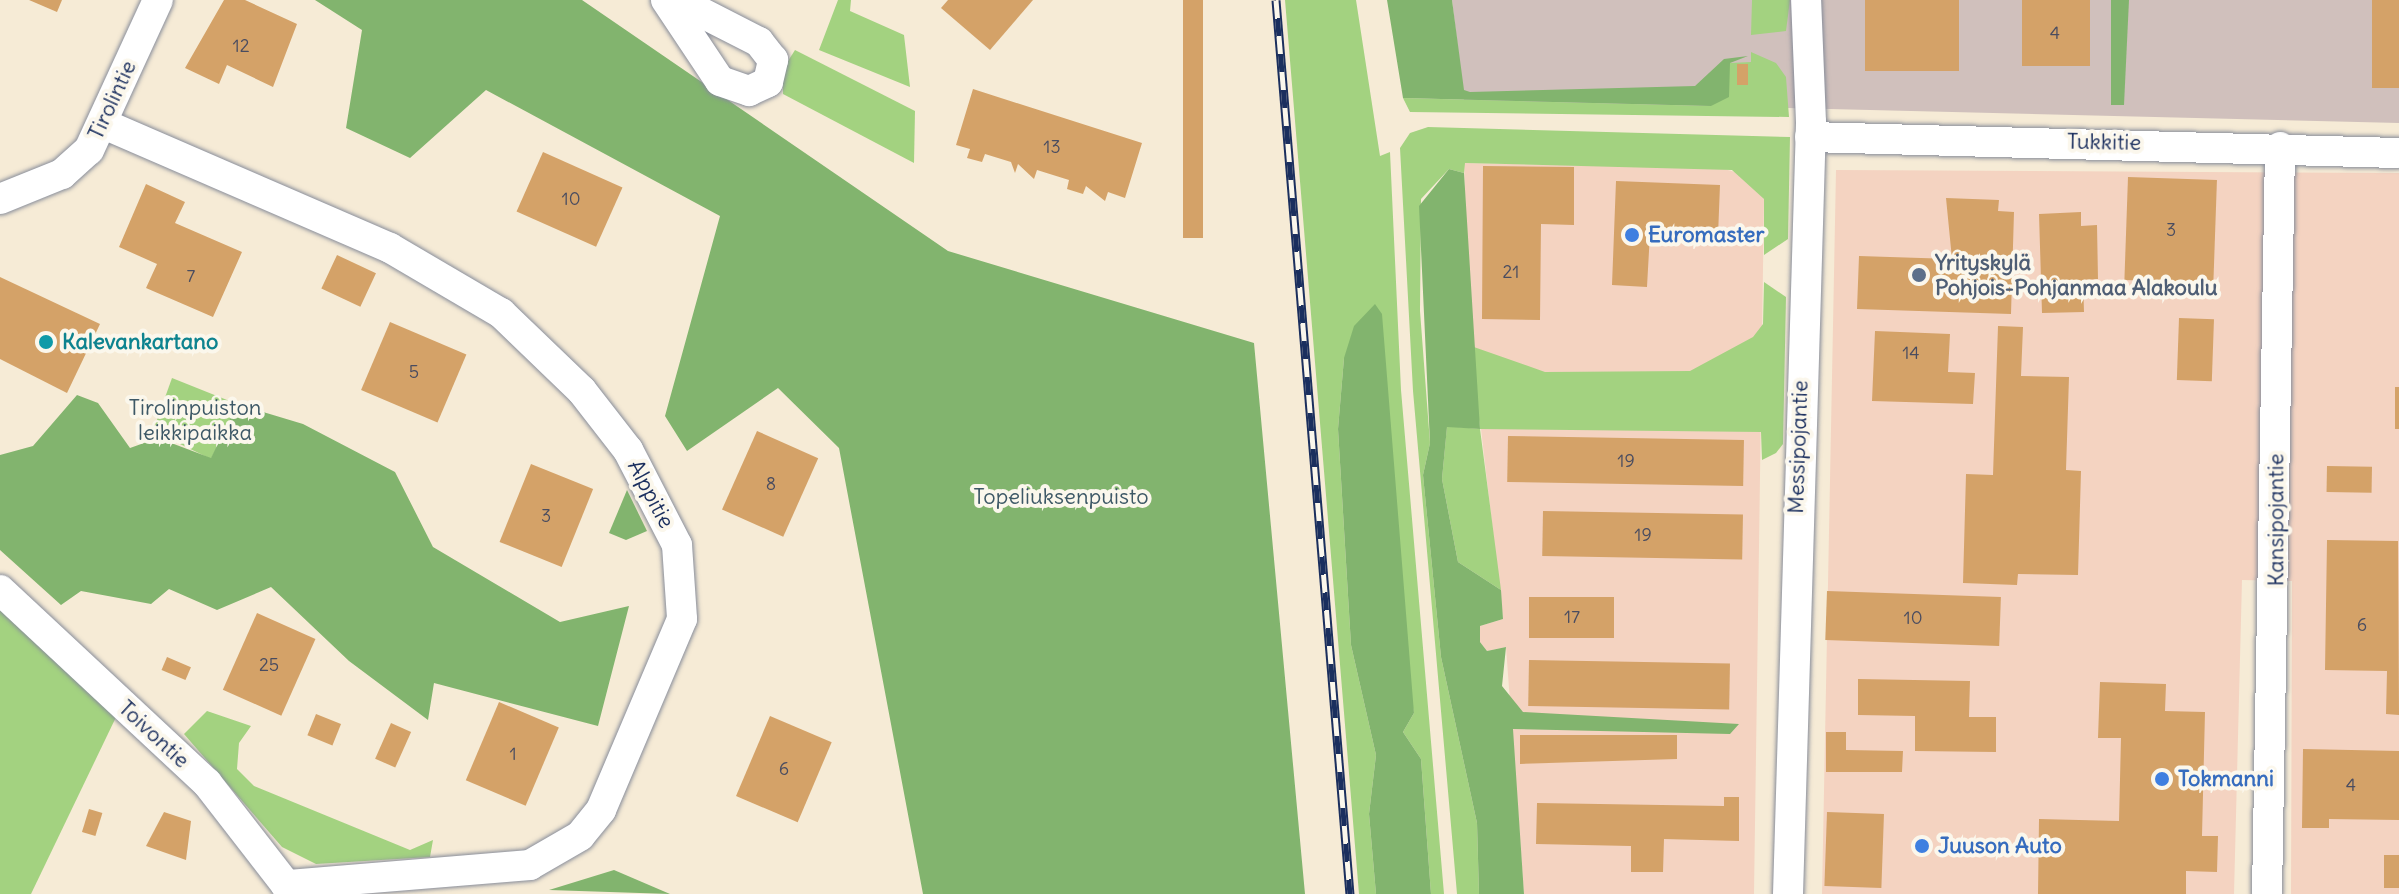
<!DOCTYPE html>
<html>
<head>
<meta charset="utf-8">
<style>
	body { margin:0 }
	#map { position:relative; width:2399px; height:894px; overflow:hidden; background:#f6ebd6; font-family:Delius,sans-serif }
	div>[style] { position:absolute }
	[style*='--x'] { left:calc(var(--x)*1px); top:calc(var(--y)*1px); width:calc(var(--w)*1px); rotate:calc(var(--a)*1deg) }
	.built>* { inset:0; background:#f4d3c1 }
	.industrial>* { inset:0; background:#d0c0bc }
	.green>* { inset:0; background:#a3d280 }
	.forest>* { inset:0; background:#82b46e }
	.building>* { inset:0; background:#d4a268; transform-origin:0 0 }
	.roads { filter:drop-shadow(0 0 2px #888d9a) drop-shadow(0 0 2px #888d9a) }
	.minor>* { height:30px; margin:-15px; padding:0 15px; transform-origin:15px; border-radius:15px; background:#fff }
	.rail>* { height:9px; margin-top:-4.5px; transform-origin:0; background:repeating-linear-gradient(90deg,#fbf7ec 0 18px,#1b2f5e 0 36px); box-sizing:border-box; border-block:2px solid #1b2f5e }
	.dots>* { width:22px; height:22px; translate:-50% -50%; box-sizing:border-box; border:4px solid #fbf7ec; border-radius:50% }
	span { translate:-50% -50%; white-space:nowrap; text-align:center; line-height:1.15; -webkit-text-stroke:8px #fbf7ec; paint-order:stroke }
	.number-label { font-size:18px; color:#494c60 }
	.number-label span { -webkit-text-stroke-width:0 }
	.street-label { font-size:22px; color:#1b2f5e }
	.shop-label { font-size:22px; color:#366cbe; font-weight:700 }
	.left { translate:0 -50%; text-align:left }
	.service-label { font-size:22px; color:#4e5e75; font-weight:700 }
	.culture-label { font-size:22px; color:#0d838f; font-weight:700 }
	.park-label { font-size:22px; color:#3d5866 }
</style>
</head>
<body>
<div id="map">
	<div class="built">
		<div style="clip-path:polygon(1464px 163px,1720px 168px,1743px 174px,1764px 199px,1754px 894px,1524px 894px,1506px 647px,1487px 651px,1480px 642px,1480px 626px,1503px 619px,1470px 334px)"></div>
		<div style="clip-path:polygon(1836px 170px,2399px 173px,2399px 894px,2291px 894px,2292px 581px,2242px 580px,2234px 894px,1822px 894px)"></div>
	</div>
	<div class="industrial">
		<div style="clip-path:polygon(1452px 0,2399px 0,2399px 123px,1464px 100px)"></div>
	</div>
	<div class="green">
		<div style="clip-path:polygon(838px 0,851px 0,850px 11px,904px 35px,910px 87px,819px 50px)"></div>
		<div style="clip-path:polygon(1285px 0,1356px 0,1380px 156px,1390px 152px,1401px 390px,1444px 894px,1431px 894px,1421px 759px,1403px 732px,1414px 713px,1344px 358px,1338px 429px,1351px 645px,1376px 755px,1369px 814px,1376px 894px,1359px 894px)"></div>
		<div style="clip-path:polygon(1752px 0,1790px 0,1786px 31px,1751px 35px)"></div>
		<div style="clip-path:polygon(795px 50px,915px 111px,914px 163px,783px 94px,783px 69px)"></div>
		<div style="clip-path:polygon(1751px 52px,1776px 63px,1786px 77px,1789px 117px,1410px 112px,1403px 98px,1711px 106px,1730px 63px,1751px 62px)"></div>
		<div style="clip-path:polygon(1428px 127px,1790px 137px,1788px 239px,1764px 255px,1764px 199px,1732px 170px,1465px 163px,1464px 173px,1449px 169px,1421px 199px,1420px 311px,1430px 443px,1423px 475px,1441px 657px,1477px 823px,1479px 894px,1457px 894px,1413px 391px,1400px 148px,1410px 133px)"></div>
		<div style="clip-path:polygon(1764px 282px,1786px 297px,1783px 444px,1776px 453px,1762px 460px,1761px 432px,1480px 429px,1501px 590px,1458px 562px,1442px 479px,1447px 426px,1480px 429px,1471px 346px,1545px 372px,1690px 371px,1753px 337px,1763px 324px)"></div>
		<div style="clip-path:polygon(172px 378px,237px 404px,211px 459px,153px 431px)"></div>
		<div style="clip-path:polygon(0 606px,118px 713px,31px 894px,0 894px)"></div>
		<div style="clip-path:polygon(207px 711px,251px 726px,239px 743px,237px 769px,254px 786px,410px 850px,433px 840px,430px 857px,316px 864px,282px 847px,184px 734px)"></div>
	</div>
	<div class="forest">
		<div style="clip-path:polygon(315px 0,582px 0,948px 251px,1254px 343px,1305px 894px,923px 894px,839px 448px,778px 388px,687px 451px,665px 416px,720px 216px,486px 90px,410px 158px,346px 128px,362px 30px)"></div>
		<div style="clip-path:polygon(1387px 0,1452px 0,1464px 90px,1470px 92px,1695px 86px,1724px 59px,1748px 56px,1730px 63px,1729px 97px,1711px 106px,1403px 98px)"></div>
		<div style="clip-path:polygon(2111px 0,2129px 0,2124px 105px,2111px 105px)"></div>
		<div style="clip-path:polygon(1449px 169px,1464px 173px,1480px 429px,1447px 427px,1442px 479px,1458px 562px,1501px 590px,1503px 619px,1480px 626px,1480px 642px,1487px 651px,1506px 647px,1502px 686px,1523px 712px,1739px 724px,1730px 734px,1513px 729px,1524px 894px,1479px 894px,1477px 823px,1441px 657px,1423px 475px,1430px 443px,1419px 206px)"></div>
		<div style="clip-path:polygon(1375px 304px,1382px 314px,1414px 713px,1403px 732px,1421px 759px,1431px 894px,1376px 894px,1369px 814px,1376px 755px,1351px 645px,1338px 429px,1344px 358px,1354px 326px)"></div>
		<div style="clip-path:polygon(77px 395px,98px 403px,130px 448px,158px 438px,211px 458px,237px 404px,303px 424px,395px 472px,433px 547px,560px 622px,629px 606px,598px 726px,434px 683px,428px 720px,349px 661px,271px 587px,217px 610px,169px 589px,151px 604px,81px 591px,61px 605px,0 550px,0 455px,33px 446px)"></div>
		<div style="clip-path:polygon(627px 490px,647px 531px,626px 540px,609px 533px)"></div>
		<div style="clip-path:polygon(614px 870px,670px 894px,549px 890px)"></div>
	</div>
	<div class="building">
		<div style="clip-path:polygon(29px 0,62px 0,57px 12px)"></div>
		<div style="clip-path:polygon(224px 0,245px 0,297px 24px,273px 87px,227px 65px,219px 84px,185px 68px)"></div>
		<div style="clip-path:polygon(948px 0,1033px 0,990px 50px,941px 8px)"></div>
		<div style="left:1183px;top:0;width:20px;height:238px"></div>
		<div style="left:1865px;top:0;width:94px;height:71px"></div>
		<div style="left:2022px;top:0;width:68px;height:66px"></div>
		<div style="left:2372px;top:0;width:27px;height:88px"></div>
		<div style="left:1737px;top:64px;width:11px;height:21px"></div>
		<div style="clip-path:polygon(973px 89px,1142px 143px,1125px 198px,1108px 192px,1105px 201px,1086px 186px,1083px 194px,1067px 189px,1069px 180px,1037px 170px,1034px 179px,1018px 164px,1015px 173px,1011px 162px,985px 154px,982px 162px,967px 158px,970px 149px,956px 145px)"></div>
		<div style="left:543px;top:152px;width:87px;height:65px;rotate:24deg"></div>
		<div style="clip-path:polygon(1483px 166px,1574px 167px,1574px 225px,1541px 224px,1540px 320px,1482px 319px)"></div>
		<div style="left:2128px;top:177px;width:89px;height:103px;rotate:2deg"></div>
		<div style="clip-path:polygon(1616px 181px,1720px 185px,1718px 236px,1650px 233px,1647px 287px,1612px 285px)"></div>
		<div style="clip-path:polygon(146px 184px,185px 202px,175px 223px,242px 252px,213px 317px,146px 288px,157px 264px,119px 247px)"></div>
		<div style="clip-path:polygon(1946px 198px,1999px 200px,1998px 211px,2014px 212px,2011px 314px,1857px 309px,1859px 256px,1952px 259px)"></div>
		<div style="clip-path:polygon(2081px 212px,2081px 226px,2097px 225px,2098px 279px,2083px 280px,2084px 312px,2042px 313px,2039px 214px)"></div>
		<div style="left:337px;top:255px;width:43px;height:37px;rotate:25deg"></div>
		<div style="clip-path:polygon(0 277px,100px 324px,67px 393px,0 359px)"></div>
		<div style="left:2179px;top:318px;width:35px;height:62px;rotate:2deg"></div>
		<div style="left:390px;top:322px;width:83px;height:74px;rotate:23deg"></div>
		<div style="clip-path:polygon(1998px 326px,2023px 327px,2021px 376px,2069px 377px,2066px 470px,2081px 471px,2078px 575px,2018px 574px,2017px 585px,1963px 583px,1966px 474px,1993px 475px)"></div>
		<div style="clip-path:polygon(1875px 331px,1950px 334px,1948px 372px,1975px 373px,1973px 404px,1872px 401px)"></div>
		<div style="left:2395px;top:387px;width:4px;height:42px"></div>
		<div style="left:757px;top:431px;width:67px;height:86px;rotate:24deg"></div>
		<div style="left:1508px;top:436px;width:236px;height:46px;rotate:1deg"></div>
		<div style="left:531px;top:464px;width:67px;height:84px;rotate:22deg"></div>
		<div style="left:2327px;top:466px;width:45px;height:26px;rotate:1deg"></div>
		<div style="left:1543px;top:511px;width:200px;height:45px;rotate:1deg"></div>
		<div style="clip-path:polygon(2327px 540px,2398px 541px,2399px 715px,2386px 714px,2387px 671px,2325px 670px)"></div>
		<div style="left:1827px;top:591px;width:174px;height:49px;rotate:2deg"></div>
		<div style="left:1529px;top:597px;width:85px;height:41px"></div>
		<div style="left:257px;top:613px;width:64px;height:84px;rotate:24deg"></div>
		<div style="left:167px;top:657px;width:26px;height:14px;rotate:23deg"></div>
		<div style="left:1529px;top:660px;width:201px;height:46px;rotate:1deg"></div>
		<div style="clip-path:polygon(1858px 679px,1970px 681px,1969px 717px,1996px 717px,1996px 752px,1915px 751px,1915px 716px,1858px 715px)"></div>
		<div style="clip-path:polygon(2100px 682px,2166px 684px,2165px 711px,2205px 712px,2202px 836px,2218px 836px,2217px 872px,2186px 871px,2186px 894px,2038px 894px,2039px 819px,2119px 821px,2121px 738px,2098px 738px)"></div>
		<div style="left:499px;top:702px;width:65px;height:85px;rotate:23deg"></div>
		<div style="left:316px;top:714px;width:27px;height:23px;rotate:22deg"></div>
		<div style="left:770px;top:716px;width:67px;height:87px;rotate:23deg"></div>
		<div style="left:391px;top:723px;width:22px;height:39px;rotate:24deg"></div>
		<div style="clip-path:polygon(1826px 732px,1846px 732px,1846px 750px,1903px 751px,1902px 772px,1826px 772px)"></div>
		<div style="clip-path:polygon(1520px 735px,1677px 735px,1677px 759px,1520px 764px)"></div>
		<div style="clip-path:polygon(2303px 749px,2399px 751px,2399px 820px,2329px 819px,2329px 828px,2302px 828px)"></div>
		<div style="clip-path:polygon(1724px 797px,1739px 797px,1739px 841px,1664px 839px,1663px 872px,1631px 872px,1631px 846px,1536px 844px,1537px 803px,1724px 806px)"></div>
		<div style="left:89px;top:809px;width:14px;height:24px;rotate:17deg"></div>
		<div style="clip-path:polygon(164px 812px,191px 821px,186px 860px,146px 846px)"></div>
		<div style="left:1827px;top:812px;width:57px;height:74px;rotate:2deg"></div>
		<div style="left:2384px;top:855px;width:15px;height:33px"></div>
	</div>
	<div class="roads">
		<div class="minor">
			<div style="--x:666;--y:0;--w:97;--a:56.3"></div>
			<div style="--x:720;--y:81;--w:31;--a:19"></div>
			<div style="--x:749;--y:91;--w:21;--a:-25"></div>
			<div style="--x:768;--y:82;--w:23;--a:-77"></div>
			<div style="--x:773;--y:60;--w:23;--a:-128"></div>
			<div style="--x:759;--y:42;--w:92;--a:-152.9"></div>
			<div style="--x:106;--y:125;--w:309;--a:23.4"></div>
			<div style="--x:390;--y:248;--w:129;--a:30.4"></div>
			<div style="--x:501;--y:313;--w:112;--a:43.9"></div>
			<div style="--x:582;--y:391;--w:75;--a:52.1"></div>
			<div style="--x:628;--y:450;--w:107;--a:62.7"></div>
			<div style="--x:677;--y:545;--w:74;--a:86.1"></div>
			<div style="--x:682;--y:619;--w:207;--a:113"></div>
			<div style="--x:601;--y:810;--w:33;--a:129"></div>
			<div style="--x:580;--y:836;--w:58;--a:149.9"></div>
			<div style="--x:530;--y:865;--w:245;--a:175.3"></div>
			<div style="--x:1810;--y:137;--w:589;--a:1.56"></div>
			<div style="--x:0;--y:199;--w:67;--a:-22"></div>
			<div style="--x:62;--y:174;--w:36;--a:-42"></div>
			<div style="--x:89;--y:150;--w:165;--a:-65.3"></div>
			<div style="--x:0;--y:590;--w:283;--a:43"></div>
			<div style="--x:207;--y:783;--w:129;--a:52.2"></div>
			<div style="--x:1788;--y:894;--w:772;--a:-88.29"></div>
			<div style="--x:1811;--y:122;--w:122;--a:-92.3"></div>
			<div style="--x:2267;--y:894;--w:747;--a:-89"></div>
		</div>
	</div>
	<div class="rail">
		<div style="--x:1276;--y:0;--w:897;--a:85.27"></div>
	</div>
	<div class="dots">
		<div style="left:1632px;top:235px;background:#3f7fe0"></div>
		<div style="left:1919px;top:275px;background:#5c6f8a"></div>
		<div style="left:46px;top:342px;background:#0f9aa8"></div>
		<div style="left:2162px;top:779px;background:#3f7fe0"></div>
		<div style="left:1922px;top:846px;background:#3f7fe0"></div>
	</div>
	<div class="number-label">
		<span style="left:2055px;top:33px">4</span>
		<span style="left:241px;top:46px">12</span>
		<span style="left:1052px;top:147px">13</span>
		<span style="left:571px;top:199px">10</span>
		<span style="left:2171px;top:230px">3</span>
		<span style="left:1511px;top:272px">21</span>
		<span style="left:191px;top:276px">7</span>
		<span style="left:1911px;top:353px">14</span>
		<span style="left:414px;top:372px">5</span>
		<span style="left:1626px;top:461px">19</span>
		<span style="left:771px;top:484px">8</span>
		<span style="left:546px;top:516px">3</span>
		<span style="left:1643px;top:535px">19</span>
		<span style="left:1572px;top:617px">17</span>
		<span style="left:1913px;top:618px">10</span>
		<span style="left:2362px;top:625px">6</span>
		<span style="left:269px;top:665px">25</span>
		<span style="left:513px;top:754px">1</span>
		<span style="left:784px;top:769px">6</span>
		<span style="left:2351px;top:785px">4</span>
	</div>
	<div class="street-label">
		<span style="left:112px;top:100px;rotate:-65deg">Tirolintie</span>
		<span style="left:2104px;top:142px;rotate:1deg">Tukkitie</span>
		<span style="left:1798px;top:447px;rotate:-88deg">Messipojantie</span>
		<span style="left:651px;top:494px;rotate:62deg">Alppitie</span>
		<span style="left:2276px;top:520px;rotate:-90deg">Kansipojantie</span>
		<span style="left:154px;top:734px;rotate:43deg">Toivontie</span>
	</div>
	<div class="shop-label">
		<span class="left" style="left:1648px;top:235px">Euromaster</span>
		<span class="left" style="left:2178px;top:779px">Tokmanni</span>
		<span class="left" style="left:1938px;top:846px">Juuson Auto</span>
	</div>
	<div class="service-label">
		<span class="left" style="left:1935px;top:275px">Yrityskylä<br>Pohjois-Pohjanmaa Alakoulu</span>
	</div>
	<div class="culture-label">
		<span class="left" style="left:62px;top:342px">Kalevankartano</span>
	</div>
	<div class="park-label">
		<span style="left:195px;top:420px">Tirolinpuiston<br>leikkipaikka</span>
		<span style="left:1061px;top:497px">Topeliuksenpuisto</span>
	</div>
</div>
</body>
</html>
